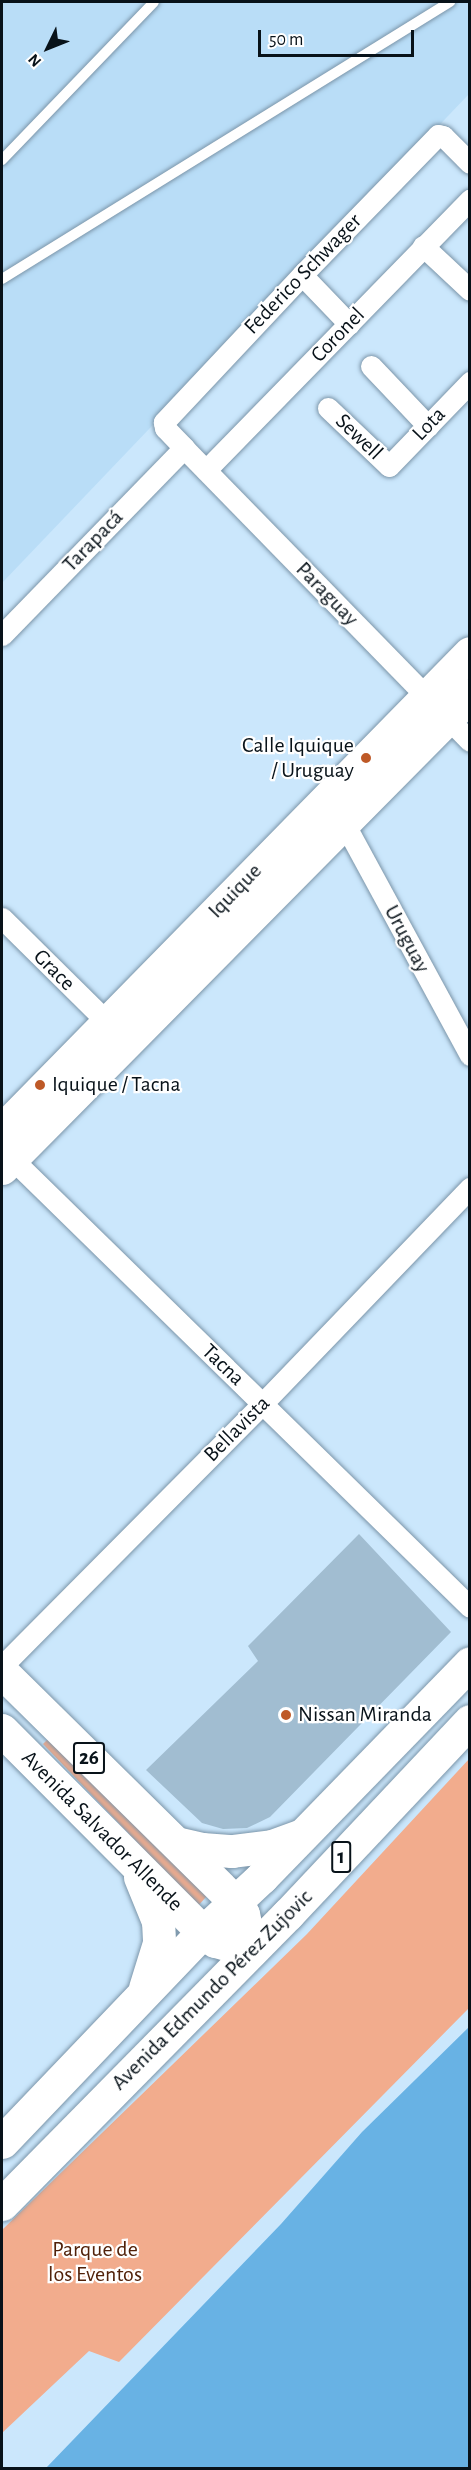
<!DOCTYPE html>
<html>
<head>
<meta charset="utf-8">
<style>
	body { margin:0 }
	#map { position:relative; width:471px; height:2470px; overflow:hidden; background:#cbe7fc; font-family:"Alegreya Sans",sans-serif }
	div>[style] { position:absolute }
	[style*='--x'] { left:calc(var(--x)*1px); top:calc(var(--y)*1px); width:calc(var(--w)*1px); rotate:calc(var(--a)*1deg) }
	.built>* { inset:0; background:#b9ddf7 }
	.green>* { inset:0; background:#f2ac8d }
	.water>* { inset:0; background:#68b2e4 }
	.building>* { inset:0; background:#a1bdd1 }
	.roads { filter:drop-shadow(0 0 2px #7b95a9) drop-shadow(0 0 2px #7b95a9) }
	.lane>* { height:10px; margin:-5px; padding:0 5px; transform-origin:5px; border-radius:5px; background:#fff }
	.street>* { height:21px; margin:-10.5px; padding:0 10.5px; transform-origin:10.5px; border-radius:10.5px; background:#fff }
	.primary>* { height:33px; margin:-16.5px; padding:0 16.5px; transform-origin:16.5px; border-radius:16.5px; background:#fff }
	.highway>* { height:33px; margin:-16.5px; padding:0 16.5px; transform-origin:16.5px; border-radius:16.5px; background:#fff }
	.dots>* { width:16px; height:16px; translate:-50% -50%; box-sizing:border-box; border:3px solid #fff; border-radius:50% }
	span { translate:-50% -50%; white-space:nowrap; text-align:center; line-height:1.15; -webkit-text-stroke:4.5px #fff; paint-order:stroke }
	.shield-label span { padding:2px 4px; background:#fff; border:2px solid; border-radius:4px; -webkit-text-stroke-width:0 }
	.shield-label { font-size:21px; color:#081219; font-weight:700 }
	.street-label { font-size:22px; color:#081219 }
	.poi-label { font-size:22px; color:#081219 }
	.right { translate:-100% -50%; text-align:right }
	.left { translate:0 -50%; text-align:left }
	.park-label { font-size:22px; color:#512109 }
	.frame { position:absolute; inset:0; border:3px solid #081219; pointer-events:none }
	.north { position:absolute; left:18px; top:18px; width:60px; height:60px; -webkit-text-stroke:4px #fff; paint-order:stroke; rotate:227deg; font-size:16px; font-weight:700; line-height:24px; text-align:center; color:#081219 }
	.north::after { content:''; display:block; margin:auto; width:21px; height:27px; background:#081219; clip-path:polygon(50% 0,100% 100%,50% 72%,0 100%) }
	.scale { position:absolute; left:258px; top:30px; width:156px; height:27px; box-sizing:border-box; border:3px solid #081219; border-top:0; padding-left:8px; font-size:18px; line-height:21px; white-space:nowrap; color:#081219; -webkit-text-stroke:4px #fff; paint-order:stroke }
</style>
</head>
<body>
<div id="map">
	<div class="built">
		<div style="clip-path:polygon(2px 2px,469px 2px,469px 94px,2px 583px)"></div>
	</div>
	<div class="green">
		<div style="clip-path:polygon(51px 1736px,213px 1889px,198px 1906px,43px 1744px)"></div>
		<div style="clip-path:polygon(469px 1759px,469px 2008px,119px 2362px,89px 2351px,2px 2433px,2px 2230px,307px 1934px)"></div>
	</div>
	<div class="water">
		<div style="clip-path:polygon(469px 2027px,469px 2468px,46px 2468px,281px 2224px,362px 2132px)"></div>
	</div>
	<div class="building">
		<div style="clip-path:polygon(359px 1534px,451px 1632px,270px 1817px,247px 1828px,223px 1829px,202px 1823px,146px 1770px,258px 1661px,248px 1646px)"></div>
	</div>
	<div class="roads">
		<div class="lane">
			<div style="--x:2;--y:160;--w:219;--a:-46.1"></div>
			<div style="--x:2;--y:279;--w:527;--a:-31.73"></div>
		</div>
		<div class="street">
			<div style="--x:470;--y:163;--w:38;--a:-135"></div>
			<div style="--x:443;--y:136;--w:5;--a:-169"></div>
			<div style="--x:438;--y:135;--w:195;--a:134.2"></div>
			<div style="--x:302;--y:275;--w:202;--a:133.2"></div>
			<div style="--x:164;--y:422;--w:6;--a:81"></div>
			<div style="--x:165;--y:428;--w:28;--a:46"></div>
			<div style="--x:184;--y:448;--w:409;--a:45.7"></div>
			<div style="--x:423;--y:246;--w:64;--a:43.1"></div>
			<div style="--x:302;--y:275;--w:68;--a:46.2"></div>
			<div style="--x:371;--y:366;--w:83;--a:46.5"></div>
			<div style="--x:328;--y:408;--w:84;--a:43.6"></div>
			<div style="--x:389;--y:466;--w:117;--a:-46"></div>
			<div style="--x:206;--y:470;--w:378;--a:-45.7"></div>
			<div style="--x:2;--y:635;--w:261;--a:-45.8"></div>
			<div style="--x:344;--y:823;--w:264;--a:61.5"></div>
			<div style="--x:2;--y:918;--w:148;--a:44.7"></div>
			<div style="--x:3;--y:1150;--w:653;--a:44.38"></div>
			<div style="--x:2;--y:1666;--w:369;--a:-45.2"></div>
			<div style="--x:262;--y:1404;--w:300;--a:-46.1"></div>
		</div>
		<div class="primary">
			<div style="--x:2;--y:1130;--w:668;--a:-45.55"></div>
			<div style="--x:2;--y:1168;--w:665;--a:-45.3"></div>
		</div>
		<div class="highway">
			<div style="--x:2;--y:1672;--w:327;--a:44.6"></div>
			<div style="--x:235;--y:1902;--w:14;--a:56"></div>
			<div style="--x:243;--y:1914;--w:38;--a:78"></div>
			<div style="--x:251;--y:1951;--w:37;--a:-164"></div>
			<div style="--x:215;--y:1941;--w:15;--a:-143"></div>
			<div style="--x:203;--y:1932;--w:285;--a:-134.9"></div>
			<div style="--x:176;--y:1843;--w:27;--a:13"></div>
			<div style="--x:202;--y:1849;--w:30;--a:4"></div>
			<div style="--x:232;--y:1851;--w:40;--a:-7.1"></div>
			<div style="--x:272;--y:1846;--w:30;--a:-20"></div>
			<div style="--x:140;--y:1877;--w:48;--a:67.8"></div>
			<div style="--x:158;--y:1921;--w:22;--a:87"></div>
			<div style="--x:159;--y:1943;--w:47;--a:107.3"></div>
			<div style="--x:2;--y:2142;--w:291;--a:-46.3"></div>
			<div style="--x:203;--y:1932;--w:81;--a:-43"></div>
			<div style="--x:262;--y:1877;--w:298;--a:-45.8"></div>
			<div style="--x:2;--y:2204;--w:407;--a:-45.4"></div>
			<div style="--x:288;--y:1914;--w:265;--a:-46.7"></div>
		</div>
	</div>
	<div class="dots">
		<div style="left:366px;top:758px;background:#be5927"></div>
		<div style="left:40px;top:1085px;background:#be5927"></div>
		<div style="left:286px;top:1715px;background:#be5927"></div>
	</div>
	<div class="shield-label">
		<span style="left:89px;top:1758px">26</span>
		<span style="left:341px;top:1857px">1</span>
	</div>
	<div class="street-label">
		<span style="left:303px;top:274px;rotate:-46deg">Federico Schwager</span>
		<span style="left:338px;top:335px;rotate:-46deg">Coronel</span>
		<span style="left:429px;top:424px;rotate:-46deg">Lota</span>
		<span style="left:359px;top:437px;rotate:44deg">Sewell</span>
		<span style="left:93px;top:541px;rotate:-46deg">Tarapacá</span>
		<span style="left:327px;top:594px;rotate:46deg">Paraguay</span>
		<span style="left:235px;top:891px;rotate:-46deg">Iquique</span>
		<span style="left:407px;top:939px;rotate:62deg">Uruguay</span>
		<span style="left:54px;top:970px;rotate:45deg">Grace</span>
		<span style="left:223px;top:1365px;rotate:44deg">Tacna</span>
		<span style="left:237px;top:1429px;rotate:-45deg">Bellavista</span>
		<span style="left:102px;top:1831px;rotate:45deg">Avenida Salvador Allende</span>
		<span style="left:212px;top:1990px;rotate:-45deg">Avenida Edmundo Pérez Zujovic</span>
	</div>
	<div class="poi-label">
		<span class="right" style="left:354px;top:758px">Calle Iquique<br>/ Uruguay</span>
		<span class="left" style="left:52px;top:1085px">Iquique / Tacna</span>
		<span class="left" style="left:298px;top:1715px">Nissan Miranda</span>
	</div>
	<div class="park-label">
		<span style="left:95px;top:2262px">Parque de<br>los Eventos</span>
	</div>
	<div class="frame"></div>
	<div class="north">N</div>
	<div class="scale">50 m</div>
</div>
</body>
</html>
